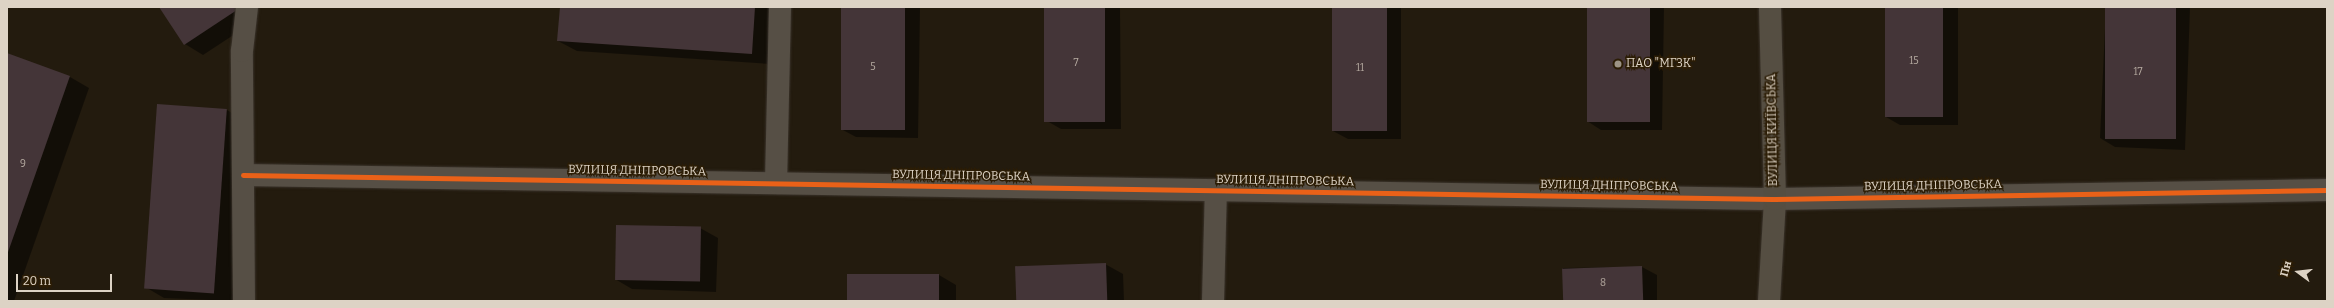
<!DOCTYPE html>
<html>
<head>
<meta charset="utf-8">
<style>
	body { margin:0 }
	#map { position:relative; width:2334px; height:308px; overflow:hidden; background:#231b0e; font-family:Bitter,serif }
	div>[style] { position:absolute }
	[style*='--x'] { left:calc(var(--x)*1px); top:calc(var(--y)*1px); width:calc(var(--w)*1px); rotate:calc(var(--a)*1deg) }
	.shadow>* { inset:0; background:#0007 }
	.building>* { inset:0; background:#443538; transform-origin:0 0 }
	.roads { filter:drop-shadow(0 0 1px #3b342c) drop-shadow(0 0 1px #3b342c) }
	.minor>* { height:22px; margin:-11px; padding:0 11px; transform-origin:11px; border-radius:11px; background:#564f45 }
	.major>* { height:22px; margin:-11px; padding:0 11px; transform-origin:11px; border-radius:11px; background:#554e42 }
	.cycleway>* { height:5px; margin:-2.5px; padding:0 2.5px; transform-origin:2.5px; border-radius:2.5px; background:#ea6118 }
	.dots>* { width:11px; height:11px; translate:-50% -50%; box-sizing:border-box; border:2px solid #2c1d05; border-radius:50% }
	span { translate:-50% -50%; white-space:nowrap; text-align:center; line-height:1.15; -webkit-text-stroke:3px #2c1d05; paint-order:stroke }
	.number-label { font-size:10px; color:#b7aca2 }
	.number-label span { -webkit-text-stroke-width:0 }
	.poi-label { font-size:12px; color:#ddd3c5 }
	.left { translate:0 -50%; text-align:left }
	.street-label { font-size:12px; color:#ddd3c5 }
	.frame { position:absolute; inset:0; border:8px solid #ddd3c5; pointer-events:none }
	.north { position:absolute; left:2278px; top:252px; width:40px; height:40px; -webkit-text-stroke:3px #2c1d05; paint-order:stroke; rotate:285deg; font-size:11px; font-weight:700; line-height:16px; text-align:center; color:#ddd3c5 }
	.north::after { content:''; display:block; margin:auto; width:14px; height:18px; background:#ddd3c5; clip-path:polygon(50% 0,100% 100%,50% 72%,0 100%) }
	.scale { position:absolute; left:16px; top:274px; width:96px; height:18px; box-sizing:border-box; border:2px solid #ddd3c5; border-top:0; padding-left:5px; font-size:12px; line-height:14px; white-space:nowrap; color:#ddd3c5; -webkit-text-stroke:3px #2c1d05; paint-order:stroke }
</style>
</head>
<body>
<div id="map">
	<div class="shadow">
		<div style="clip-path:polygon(160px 7px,250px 7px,258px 19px,203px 55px,185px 44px)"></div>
		<div style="clip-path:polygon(561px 7px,774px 7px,770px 64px,577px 51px,558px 41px)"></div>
		<div style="clip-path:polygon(842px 7px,920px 7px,918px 138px,856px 137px,841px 129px)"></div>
		<div style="clip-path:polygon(1045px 7px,1120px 7px,1121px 129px,1061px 129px,1047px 121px)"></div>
		<div style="clip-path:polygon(1333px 7px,1401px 7px,1401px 139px,1348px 139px,1333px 131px)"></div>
		<div style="clip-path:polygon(1588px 7px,1664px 7px,1662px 130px,1601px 130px,1587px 121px)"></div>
		<div style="clip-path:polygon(1886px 7px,1958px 7px,1958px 125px,1900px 125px,1886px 117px)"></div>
		<div style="clip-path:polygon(2106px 7px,2190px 7px,2185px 150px,2115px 147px,2100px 138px)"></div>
		<div style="clip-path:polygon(7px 54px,70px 77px,89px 88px,14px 301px,7px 301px)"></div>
		<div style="clip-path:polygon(227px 110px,244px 120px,233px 301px,164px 298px,147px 288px)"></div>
		<div style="clip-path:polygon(700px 228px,718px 238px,716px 292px,632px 289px,615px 279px)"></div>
		<div style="clip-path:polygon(1105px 264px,1123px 274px,1124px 301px,1018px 301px)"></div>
		<div style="clip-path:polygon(1642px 267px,1657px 275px,1657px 301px,1564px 301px,1563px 268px)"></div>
		<div style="clip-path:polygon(939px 275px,956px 285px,956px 301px,848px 301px)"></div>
	</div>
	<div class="building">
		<div style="clip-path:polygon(159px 7px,239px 7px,240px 8px,184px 45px)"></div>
		<div style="clip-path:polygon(560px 7px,755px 7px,752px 54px,557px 41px)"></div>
		<div style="left:841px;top:7px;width:64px;height:123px"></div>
		<div style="left:1044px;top:7px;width:61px;height:115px"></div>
		<div style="left:1332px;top:7px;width:55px;height:124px"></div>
		<div style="left:1587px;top:7px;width:63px;height:115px"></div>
		<div style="left:1885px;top:7px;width:58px;height:110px"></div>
		<div style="left:2105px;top:7px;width:71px;height:132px"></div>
		<div style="clip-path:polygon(7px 53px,70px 76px,7px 255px)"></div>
		<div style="left:157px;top:104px;width:70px;height:185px;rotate:4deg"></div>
		<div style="left:616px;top:225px;width:85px;height:55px;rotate:1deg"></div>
		<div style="left:1106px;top:263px;width:38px;height:91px;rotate:88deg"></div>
		<div style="left:1642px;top:266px;width:35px;height:80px;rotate:88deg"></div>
		<div style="left:939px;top:274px;width:27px;height:92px;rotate:90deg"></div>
	</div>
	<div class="roads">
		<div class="minor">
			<div style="--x:243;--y:175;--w:1532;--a:0.9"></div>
			<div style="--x:1775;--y:199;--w:552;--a:-0.93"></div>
			<div style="--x:776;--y:183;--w:176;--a:-88.7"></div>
			<div style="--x:244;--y:301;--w:250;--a:-90.5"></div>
			<div style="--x:242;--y:51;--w:44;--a:-83.5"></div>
			<div style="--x:1213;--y:301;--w:111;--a:-88.5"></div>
		</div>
		<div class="major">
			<div style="--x:1769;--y:301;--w:102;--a:-86.6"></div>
			<div style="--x:1775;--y:199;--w:192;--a:-91.5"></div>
		</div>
	</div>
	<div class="cycleway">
		<div style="--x:243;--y:175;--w:1532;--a:0.9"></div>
		<div style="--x:1775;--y:199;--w:552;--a:-0.93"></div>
	</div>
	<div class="dots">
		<div style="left:1618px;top:64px;background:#9c9385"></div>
	</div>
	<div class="number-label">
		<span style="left:1914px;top:62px">15</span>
		<span style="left:1076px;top:64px">7</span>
		<span style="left:873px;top:68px">5</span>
		<span style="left:1360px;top:69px">11</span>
		<span style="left:2138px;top:73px">17</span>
		<span style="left:23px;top:165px">9</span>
		<span style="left:1603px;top:284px">8</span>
	</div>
	<div class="poi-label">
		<span class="left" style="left:1626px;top:64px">ПАО "МГЗК"</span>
	</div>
	<div class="street-label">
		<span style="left:1773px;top:130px;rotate:-91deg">ВУЛИЦЯ КИЇВСЬКА</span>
		<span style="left:637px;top:171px;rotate:1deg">ВУЛИЦЯ ДНІПРОВСЬКА</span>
		<span style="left:961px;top:176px;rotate:1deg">ВУЛИЦЯ ДНІПРОВСЬКА</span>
		<span style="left:1285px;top:181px;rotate:1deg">ВУЛИЦЯ ДНІПРОВСЬКА</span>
		<span style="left:1609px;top:186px;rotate:1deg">ВУЛИЦЯ ДНІПРОВСЬКА</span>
		<span style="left:1933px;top:186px;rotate:-1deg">ВУЛИЦЯ ДНІПРОВСЬКА</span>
	</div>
	<div class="frame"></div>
	<div class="north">Пн</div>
	<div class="scale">20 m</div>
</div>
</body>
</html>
